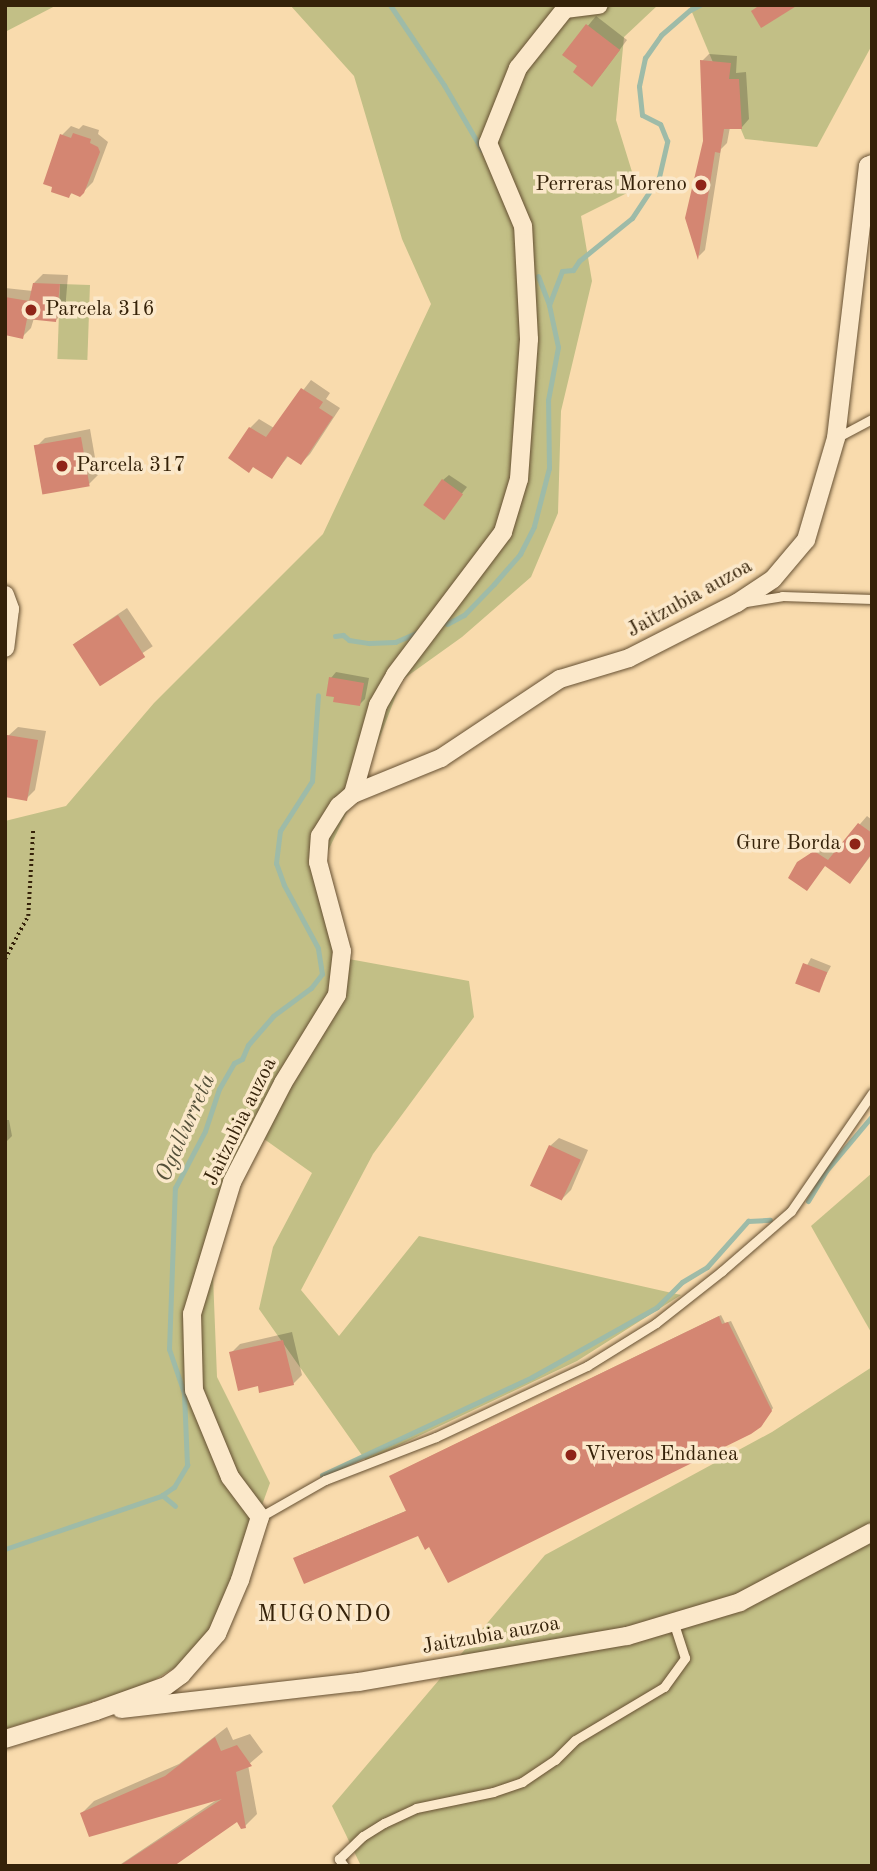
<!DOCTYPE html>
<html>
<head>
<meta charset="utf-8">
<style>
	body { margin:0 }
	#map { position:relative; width:877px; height:1871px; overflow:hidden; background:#f9dbad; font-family:"Old Standard TT",serif }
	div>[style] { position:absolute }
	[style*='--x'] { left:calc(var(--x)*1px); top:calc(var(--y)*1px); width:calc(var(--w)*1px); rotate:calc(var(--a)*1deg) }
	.green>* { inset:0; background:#c2bf86; transform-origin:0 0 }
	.shadow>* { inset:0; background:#0003; transform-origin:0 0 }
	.stream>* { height:5px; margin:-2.5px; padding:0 2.5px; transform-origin:2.5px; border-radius:2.5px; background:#9ebba8 }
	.building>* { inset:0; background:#d48672; transform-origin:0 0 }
	.path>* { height:3.5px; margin-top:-1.75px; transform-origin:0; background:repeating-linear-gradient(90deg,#352209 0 2px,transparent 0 5.5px) }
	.roads { filter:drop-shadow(0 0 2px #665032) drop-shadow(0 0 2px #665032) }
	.service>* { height:9px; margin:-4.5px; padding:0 4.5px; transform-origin:4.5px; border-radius:4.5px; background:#fbe8ca }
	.minor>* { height:18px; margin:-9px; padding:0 9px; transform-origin:9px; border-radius:9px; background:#fbe8ca }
	.dots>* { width:19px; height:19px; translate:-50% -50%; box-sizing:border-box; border:4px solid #fbe8ca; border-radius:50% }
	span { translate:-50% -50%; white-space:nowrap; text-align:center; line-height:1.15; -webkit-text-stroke:7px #fbe8ca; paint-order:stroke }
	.poi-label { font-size:21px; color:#352209 }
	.right { translate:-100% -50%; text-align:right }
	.left { translate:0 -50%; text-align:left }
	.street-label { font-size:21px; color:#352209 }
	.water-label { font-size:23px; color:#545039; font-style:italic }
	.neighbourhood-label { font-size:23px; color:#352209; letter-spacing:2px }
	.frame { position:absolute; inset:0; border:7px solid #352209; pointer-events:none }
</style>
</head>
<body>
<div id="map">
	<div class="green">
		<div style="clip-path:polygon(5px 5px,57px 5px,5px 32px)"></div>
		<div style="clip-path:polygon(290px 5px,658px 5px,624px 37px,616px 120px,637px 188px,581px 216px,592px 281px,561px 411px,558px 513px,531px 577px,462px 637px,402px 680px,366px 773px,322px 863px,338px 957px,469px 981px,474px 1017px,373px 1154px,301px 1290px,339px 1336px,419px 1236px,681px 1295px,577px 1361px,366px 1461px,259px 1309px,273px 1247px,312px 1173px,257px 1134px,211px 1226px,217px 1377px,270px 1483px,225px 1607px,194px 1656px,146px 1685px,5px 1729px,5px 821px,66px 806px,154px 703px,323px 534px,431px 304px,402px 239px,354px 76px)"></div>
		<div style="clip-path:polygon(689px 5px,872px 5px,872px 45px,817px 147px,745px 139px)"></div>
		<div style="left:60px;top:284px;width:30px;height:75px;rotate:2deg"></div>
		<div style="clip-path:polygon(872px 1173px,872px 1334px,811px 1226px)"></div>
		<div style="clip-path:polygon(872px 1367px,872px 1866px,361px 1866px,332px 1806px,545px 1555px,772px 1432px)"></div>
	</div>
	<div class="shadow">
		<div style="clip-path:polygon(596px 16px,627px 40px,600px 76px,564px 55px)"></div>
		<div style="clip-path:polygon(709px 54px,737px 56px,736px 73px,746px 72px,749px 119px,742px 127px,730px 127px,727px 143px,721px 149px,705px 250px,699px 256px,686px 218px,704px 141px,702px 61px)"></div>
		<div style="clip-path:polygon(83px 125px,99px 130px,98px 134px,108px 142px,93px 182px,83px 192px,73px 192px,69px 196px,62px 135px,71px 126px,79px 129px)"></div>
		<div style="clip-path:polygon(43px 274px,68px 275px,65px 311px,56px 320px,34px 318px,31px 328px,22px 337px,5px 334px,5px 288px,33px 291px,34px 283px)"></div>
		<div style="clip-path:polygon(311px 380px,330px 393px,326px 399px,340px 408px,310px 454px,301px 463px,289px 455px,272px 477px,250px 428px,259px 419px,274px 428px)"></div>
		<div style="clip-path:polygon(90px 429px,98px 475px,89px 484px,36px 447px,45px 438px)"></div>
		<div style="clip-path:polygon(449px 475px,467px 487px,449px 510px,443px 480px)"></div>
		<div style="left:127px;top:608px;width:46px;height:63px;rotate:56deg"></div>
		<div style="clip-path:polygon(336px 672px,369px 678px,365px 699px,360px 704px,331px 678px)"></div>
		<div style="clip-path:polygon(18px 727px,46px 731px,35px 790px,26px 799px,5px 795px,8px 736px)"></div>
		<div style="clip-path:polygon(867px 816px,872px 820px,872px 854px,858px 873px,850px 881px,826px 864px,807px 889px,798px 863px,823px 844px,836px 852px)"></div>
		<div style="clip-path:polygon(811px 958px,831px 966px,818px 990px,798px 982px)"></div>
		<div style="clip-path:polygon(5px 1120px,9px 1120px,12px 1136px,5px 1143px)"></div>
		<div style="clip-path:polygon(559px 1138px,588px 1150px,571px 1190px,562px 1199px,550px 1146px)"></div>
		<div style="clip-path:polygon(721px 1315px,725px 1323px,731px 1321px,773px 1408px,763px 1423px,430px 1545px,419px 1533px,298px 1556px,408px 1510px,394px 1474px)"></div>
		<div style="clip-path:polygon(292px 1332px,302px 1375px,293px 1384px,259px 1384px,231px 1353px,240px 1344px)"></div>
		<div style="clip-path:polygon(227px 1727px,233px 1740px,250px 1734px,263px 1752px,248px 1765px,257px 1814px,245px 1826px,238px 1819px,172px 1866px,118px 1866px,218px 1799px,82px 1813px,94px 1801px,179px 1764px)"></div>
	</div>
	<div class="stream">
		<div style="--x:390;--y:5;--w:97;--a:56"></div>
		<div style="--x:444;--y:85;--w:75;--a:59.7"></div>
		<div style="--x:538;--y:276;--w:31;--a:69"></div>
		<div style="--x:447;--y:624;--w:19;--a:-28"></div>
		<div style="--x:464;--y:615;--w:43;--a:-45.9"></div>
		<div style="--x:494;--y:584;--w:40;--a:-49"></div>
		<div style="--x:520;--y:554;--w:31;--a:-63"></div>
		<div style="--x:534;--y:526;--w:60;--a:-75.5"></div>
		<div style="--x:549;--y:468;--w:68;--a:-90.8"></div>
		<div style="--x:548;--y:400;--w:54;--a:-79.3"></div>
		<div style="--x:558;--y:347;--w:43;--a:-102.1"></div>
		<div style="--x:549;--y:305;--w:36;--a:-69"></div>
		<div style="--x:562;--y:271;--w:11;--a:-5"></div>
		<div style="--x:573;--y:270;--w:11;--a:-56"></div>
		<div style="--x:579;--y:261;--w:68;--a:-39.1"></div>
		<div style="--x:632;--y:218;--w:49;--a:-56.6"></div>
		<div style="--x:659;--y:177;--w:37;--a:-77"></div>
		<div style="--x:667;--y:141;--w:18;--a:-112"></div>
		<div style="--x:660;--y:124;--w:20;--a:-153"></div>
		<div style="--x:642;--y:115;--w:29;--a:-96"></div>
		<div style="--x:639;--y:86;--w:29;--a:-78"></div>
		<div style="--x:645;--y:58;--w:28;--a:-55"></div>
		<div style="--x:661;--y:35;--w:38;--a:-41"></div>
		<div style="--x:690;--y:10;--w:11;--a:-27"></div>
		<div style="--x:335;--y:636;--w:8;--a:-7"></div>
		<div style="--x:343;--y:635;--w:8;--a:40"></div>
		<div style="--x:349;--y:640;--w:20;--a:9"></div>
		<div style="--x:369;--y:643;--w:26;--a:-2"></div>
		<div style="--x:395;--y:642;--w:26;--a:-23"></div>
		<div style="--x:808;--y:1201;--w:35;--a:-59"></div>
		<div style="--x:826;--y:1171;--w:72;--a:-50.1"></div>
		<div style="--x:322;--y:1475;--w:232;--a:-25"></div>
		<div style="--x:532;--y:1377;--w:143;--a:-29.2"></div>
		<div style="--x:657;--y:1307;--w:35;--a:-45"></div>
		<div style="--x:682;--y:1282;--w:29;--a:-31"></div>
		<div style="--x:707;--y:1267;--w:62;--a:-48.3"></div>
		<div style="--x:748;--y:1221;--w:22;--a:-3"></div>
		<div style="--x:162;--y:1495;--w:17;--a:40"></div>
		<div style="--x:5;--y:1549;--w:165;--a:-18.8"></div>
		<div style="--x:161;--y:1496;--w:16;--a:-35"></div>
		<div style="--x:174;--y:1487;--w:26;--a:-59"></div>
		<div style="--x:187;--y:1465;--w:72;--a:-92.4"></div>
		<div style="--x:184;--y:1393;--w:46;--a:-108.8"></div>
		<div style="--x:169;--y:1349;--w:161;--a:-87.9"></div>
		<div style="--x:175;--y:1188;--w:64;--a:-62.2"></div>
		<div style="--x:205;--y:1131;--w:44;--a:-71.6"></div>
		<div style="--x:219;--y:1089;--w:30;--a:-60"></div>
		<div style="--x:234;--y:1063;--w:9;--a:-27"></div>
		<div style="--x:242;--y:1059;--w:15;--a:-67"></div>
		<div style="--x:248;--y:1045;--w:38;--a:-49"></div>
		<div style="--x:273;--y:1016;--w:47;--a:-36.4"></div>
		<div style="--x:311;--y:988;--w:18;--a:-52"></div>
		<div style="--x:322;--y:974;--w:26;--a:-99"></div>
		<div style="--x:318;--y:948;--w:72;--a:-118.4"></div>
		<div style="--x:284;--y:885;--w:23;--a:-110"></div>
		<div style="--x:276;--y:863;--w:32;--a:-83"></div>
		<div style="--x:280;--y:831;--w:59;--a:-57.4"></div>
		<div style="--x:312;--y:781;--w:86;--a:-86"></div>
	</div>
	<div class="building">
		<div style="clip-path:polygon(760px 5px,798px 5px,761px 28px,751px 11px)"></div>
		<div style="clip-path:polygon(586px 24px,620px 50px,592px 87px,573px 72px,577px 66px,562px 55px)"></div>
		<div style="clip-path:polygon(700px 60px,731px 63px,729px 79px,739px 79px,742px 129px,724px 129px,720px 153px,715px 152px,698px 260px,685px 218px,703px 141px)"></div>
		<div style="clip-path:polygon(73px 133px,91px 139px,90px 143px,98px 147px,100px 152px,84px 193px,80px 197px,71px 193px,69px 198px,51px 192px,52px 187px,43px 184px,60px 134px,71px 138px)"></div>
		<div style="clip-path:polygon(33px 283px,60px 284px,56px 322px,27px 319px,23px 339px,5px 335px,5px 297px,29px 301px)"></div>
		<div style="clip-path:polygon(301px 388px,323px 402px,319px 408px,333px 417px,301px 465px,287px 456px,272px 479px,253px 467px,249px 473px,228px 458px,249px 427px,266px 437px)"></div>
		<div style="left:81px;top:437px;width:50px;height:48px;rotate:80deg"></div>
		<div style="left:442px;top:479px;width:26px;height:32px;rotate:36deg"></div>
		<div style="left:118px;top:615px;width:50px;height:54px;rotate:57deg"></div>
		<div style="clip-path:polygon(329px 677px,364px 683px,360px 706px,333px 702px,334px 697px,326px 696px)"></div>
		<div style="clip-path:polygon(7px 735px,38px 740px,27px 801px,5px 797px)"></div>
		<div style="clip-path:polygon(858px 823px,872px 833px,872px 853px,850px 884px,825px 866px,807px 891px,788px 878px,797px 862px,814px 851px,828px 860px)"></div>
		<div style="left:803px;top:963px;width:26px;height:22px;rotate:21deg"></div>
		<div style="left:549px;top:1145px;width:35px;height:45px;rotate:25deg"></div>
		<div style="clip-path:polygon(719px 1316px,722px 1324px,728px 1322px,772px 1411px,761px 1427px,751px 1434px,448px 1583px,429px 1547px,425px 1550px,418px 1536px,304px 1584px,293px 1558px,406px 1511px,389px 1476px)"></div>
		<div style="clip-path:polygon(283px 1340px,294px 1385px,259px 1393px,258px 1386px,238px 1391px,229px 1352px)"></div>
		<div style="clip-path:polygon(215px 1737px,221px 1751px,237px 1745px,252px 1766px,236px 1772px,246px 1828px,241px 1829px,237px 1822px,174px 1866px,119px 1866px,222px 1799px,89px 1837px,80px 1813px,165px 1776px)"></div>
	</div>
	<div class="path">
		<div style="--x:5;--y:959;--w:49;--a:-61.9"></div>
		<div style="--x:28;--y:916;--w:87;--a:-86.7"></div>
	</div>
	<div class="roads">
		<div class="service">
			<div style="--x:838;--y:437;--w:38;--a:-28"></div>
			<div style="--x:746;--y:602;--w:36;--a:-9"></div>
			<div style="--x:782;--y:596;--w:90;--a:1.9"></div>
			<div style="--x:260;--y:1517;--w:75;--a:-29.6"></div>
			<div style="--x:325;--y:1480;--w:119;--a:-21.2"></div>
			<div style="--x:436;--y:1437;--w:167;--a:-25.2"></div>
			<div style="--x:587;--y:1366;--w:81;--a:-31.9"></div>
			<div style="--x:656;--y:1323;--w:84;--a:-38.2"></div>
			<div style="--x:722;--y:1271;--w:91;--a:-41"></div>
			<div style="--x:791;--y:1211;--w:143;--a:-55.5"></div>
			<div style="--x:344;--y:1866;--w:9;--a:-126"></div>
			<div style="--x:339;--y:1859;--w:33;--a:-44"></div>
			<div style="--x:363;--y:1836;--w:25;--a:-32"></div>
			<div style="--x:384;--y:1823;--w:35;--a:-25"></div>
			<div style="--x:416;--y:1808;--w:79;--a:-11.7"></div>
			<div style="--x:493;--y:1792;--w:31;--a:-19"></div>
			<div style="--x:522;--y:1782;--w:40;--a:-34"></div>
			<div style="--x:555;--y:1760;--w:28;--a:-45"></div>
			<div style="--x:575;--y:1740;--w:104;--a:-30.8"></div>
			<div style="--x:664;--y:1687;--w:36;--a:-54"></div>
			<div style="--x:685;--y:1658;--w:36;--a:-108"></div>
		</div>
		<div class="minor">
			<div style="--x:5;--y:595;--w:15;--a:70"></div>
			<div style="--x:10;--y:609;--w:39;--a:97"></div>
			<div style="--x:353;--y:794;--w:95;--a:-22.2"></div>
			<div style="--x:441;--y:758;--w:143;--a:-33.6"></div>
			<div style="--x:560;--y:679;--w:72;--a:-16.9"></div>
			<div style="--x:629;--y:658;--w:121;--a:-27"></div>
			<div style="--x:737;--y:603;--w:43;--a:-33.7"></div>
			<div style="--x:773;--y:579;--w:51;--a:-49.8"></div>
			<div style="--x:806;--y:540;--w:106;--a:-73.6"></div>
			<div style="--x:836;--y:438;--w:274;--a:-83.3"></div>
			<div style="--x:868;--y:166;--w:4;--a:-27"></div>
			<div style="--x:121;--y:1709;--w:239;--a:-6.5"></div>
			<div style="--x:358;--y:1682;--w:273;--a:-9.7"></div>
			<div style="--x:627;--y:1636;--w:118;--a:-16.7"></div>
			<div style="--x:740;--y:1602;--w:149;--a:-27.9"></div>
			<div style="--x:5;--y:1739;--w:95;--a:-17.1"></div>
			<div style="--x:96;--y:1711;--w:74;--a:-19.7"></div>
			<div style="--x:166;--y:1686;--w:19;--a:-36"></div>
			<div style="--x:181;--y:1675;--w:55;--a:-48.7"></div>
			<div style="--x:217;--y:1634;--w:59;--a:-66.9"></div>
			<div style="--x:240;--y:1580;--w:66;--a:-72.4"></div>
			<div style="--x:260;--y:1517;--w:50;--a:-126.9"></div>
			<div style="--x:230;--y:1477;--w:94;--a:-112.5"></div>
			<div style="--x:194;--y:1390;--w:76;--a:-91.5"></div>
			<div style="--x:192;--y:1314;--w:138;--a:-73.1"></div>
			<div style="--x:232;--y:1182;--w:111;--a:-62.7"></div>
			<div style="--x:283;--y:1083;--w:103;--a:-58.5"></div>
			<div style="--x:337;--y:995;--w:44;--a:-83.5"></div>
			<div style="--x:342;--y:951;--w:92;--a:-105.1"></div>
			<div style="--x:318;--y:862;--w:26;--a:-86"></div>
			<div style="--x:320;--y:836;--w:36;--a:-58"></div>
			<div style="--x:339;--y:806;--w:18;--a:-41"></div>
			<div style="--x:353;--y:794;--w:92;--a:-74.3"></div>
			<div style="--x:378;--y:705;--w:34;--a:-60"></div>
			<div style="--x:395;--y:675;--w:179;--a:-52.9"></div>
			<div style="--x:503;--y:532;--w:55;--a:-73.2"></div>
			<div style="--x:519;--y:479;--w:140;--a:-85.9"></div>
			<div style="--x:529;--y:339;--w:113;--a:-93"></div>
			<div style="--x:523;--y:226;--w:90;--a:-112.9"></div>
			<div style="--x:488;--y:143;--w:81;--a:-68.2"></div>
			<div style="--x:518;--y:68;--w:75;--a:-51.5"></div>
			<div style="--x:565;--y:9;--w:34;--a:-7"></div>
		</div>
	</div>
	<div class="dots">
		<div style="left:701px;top:185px;background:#8f2418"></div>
		<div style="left:31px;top:310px;background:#8f2418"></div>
		<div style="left:62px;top:466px;background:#8f2418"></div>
		<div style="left:855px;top:844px;background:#8f2418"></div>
		<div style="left:571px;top:1455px;background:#8f2418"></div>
	</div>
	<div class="poi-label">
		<span class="right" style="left:687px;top:185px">Perreras Moreno</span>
		<span class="left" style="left:45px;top:310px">Parcela 316</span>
		<span class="left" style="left:76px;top:466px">Parcela 317</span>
		<span class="right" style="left:841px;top:844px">Gure Borda</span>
		<span class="left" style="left:585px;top:1455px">Viveros Endanea</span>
	</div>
	<div class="street-label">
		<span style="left:690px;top:599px;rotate:-29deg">Jaitzubia auzoa</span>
		<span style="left:241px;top:1122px;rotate:-64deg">Jaitzubia auzoa</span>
		<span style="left:491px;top:1636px;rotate:-10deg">Jaitzubia auzoa</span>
	</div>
	<div class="water-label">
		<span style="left:186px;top:1128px;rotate:-66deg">Ogallurreta</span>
	</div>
	<div class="neighbourhood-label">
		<span style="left:325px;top:1615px">MUGONDO</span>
	</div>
	<div class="frame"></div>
</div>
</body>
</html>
